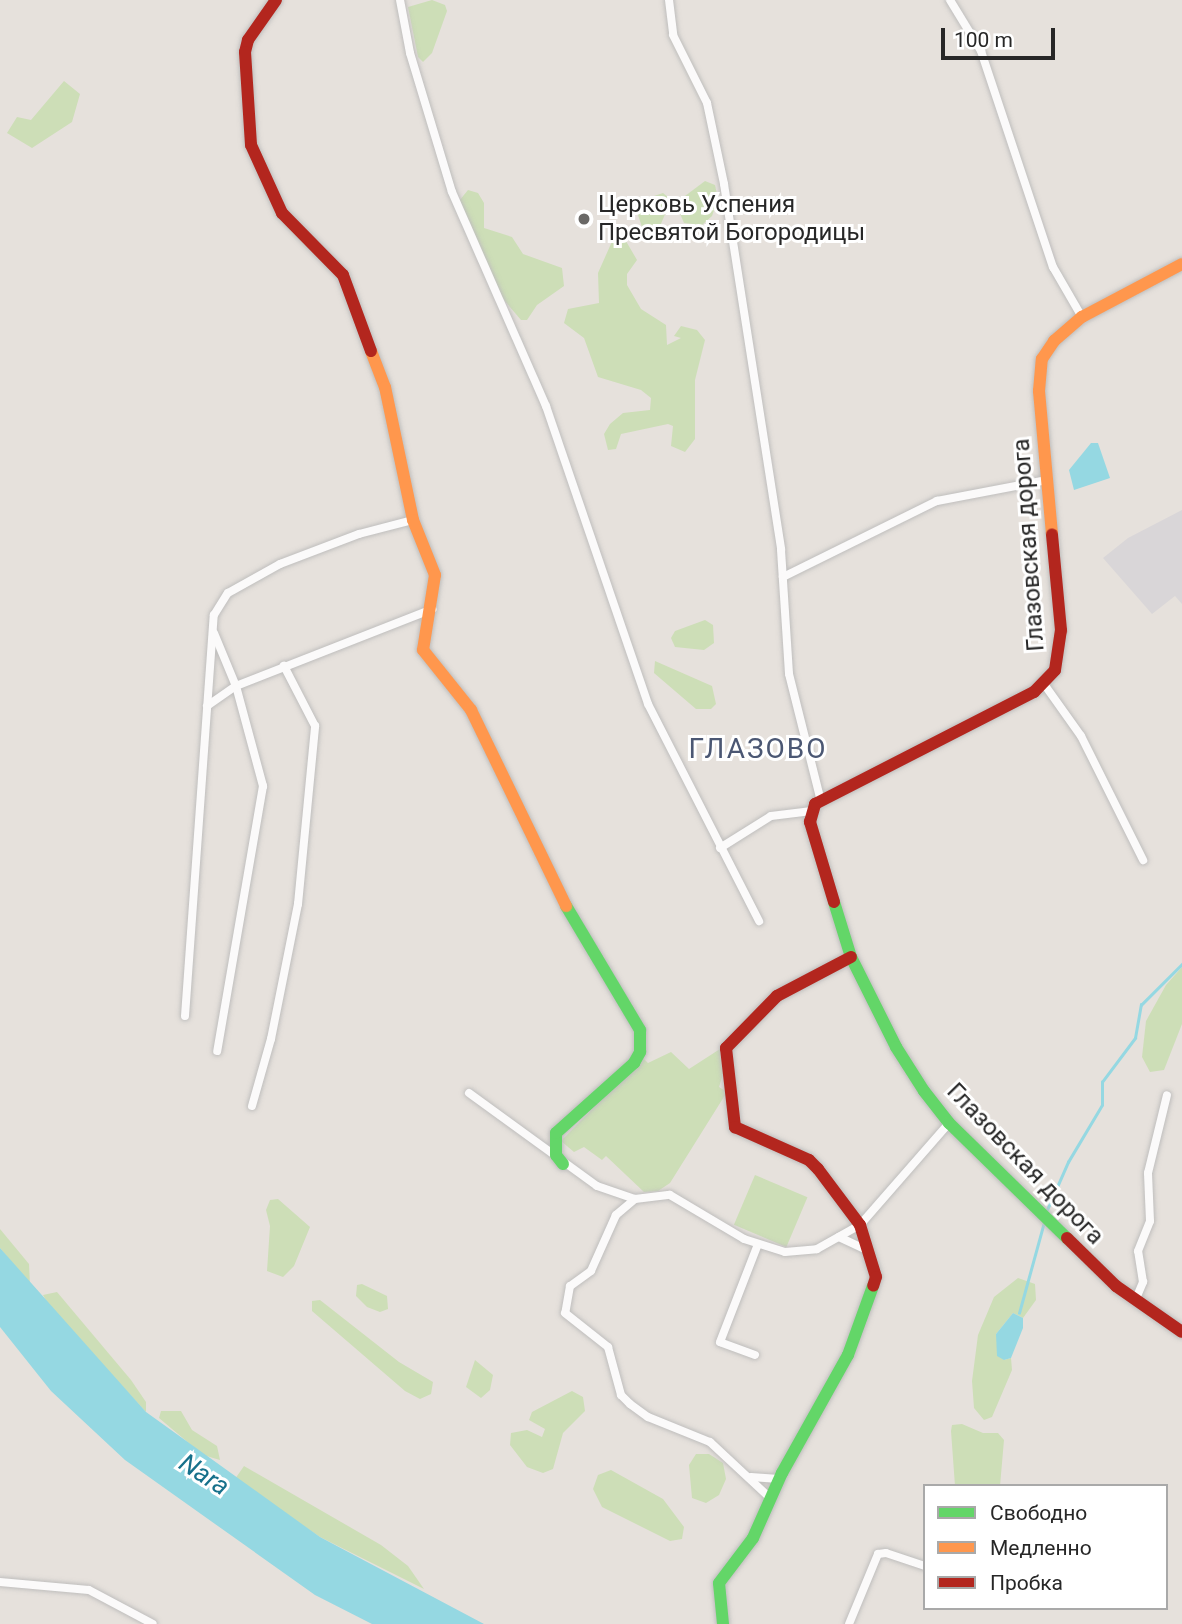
<!DOCTYPE html>
<html>
<head>
<meta charset="utf-8">
<style>
	body { margin:0 }
	#map { position:relative; width:1182px; height:1624px; overflow:hidden; background:#e6e1dc; font-family:Roboto,sans-serif }
	div>[style] { position:absolute }
	[style*='--x'] { left:calc(var(--x)*1px); top:calc(var(--y)*1px); width:calc(var(--w)*1px); rotate:calc(var(--a)*1deg) }
	.industrial>* { inset:0; background:#d9d6d8 }
	.green>* { inset:0; background:#cddeb7; transform-origin:0 0 }
	.water>* { inset:0; background:#95d8e2 }
	.stream>* { height:2.5px; margin:-1.25px; padding:0 1.25px; transform-origin:1.25px; border-radius:1.25px; background:#95d8e2 }
	.roads { filter:drop-shadow(0 0 2px #bfbebd) drop-shadow(0 0 2px #bfbebd) }
	.street>* { height:8px; margin:-4px; padding:0 4px; transform-origin:4px; border-radius:4px; background:#fbfafa }
	.fast>* { height:12px; margin:-6px; padding:0 6px; transform-origin:6px; border-radius:6px; background:#63d668 }
	.slow>* { height:12px; margin:-6px; padding:0 6px; transform-origin:6px; border-radius:6px; background:#ff974d }
	.jam>* { height:12px; margin:-6px; padding:0 6px; transform-origin:6px; border-radius:6px; background:#b3261e }
	.dots>* { width:19px; height:19px; translate:-50% -50%; box-sizing:border-box; border:4px solid #fff; border-radius:50% }
	span { translate:-50% -50%; white-space:nowrap; text-align:center; line-height:1.15; -webkit-text-stroke:6px #fff; paint-order:stroke }
	.poi-label { font-size:24px; color:#272727 }
	.left { translate:0 -50%; text-align:left }
	.street-label { font-size:24px; color:#272727 }
	.water-label { font-size:26px; color:#16718b; font-style:italic }
	.quarter-label { font-size:28px; color:#4b5773; letter-spacing:2px }
	.legend { position:absolute; left:923px; top:1484px; width:245px; height:126px; box-sizing:border-box; background:#fff; border:2px solid #a9a9a9; margin:0; padding:9px 12px; list-style:none; font-size:21px; color:#272727 }
	.legend li { display:flex; align-items:center; gap:14px; height:35px }
	.legend b { width:35px; border:2px solid #a9a9a9 }
	.scale { position:absolute; left:941px; top:28px; width:114px; height:32px; box-sizing:border-box; border:4px solid #272727; border-top:0; padding-left:9px; font-size:21px; line-height:24px; white-space:nowrap; color:#272727; -webkit-text-stroke:5px #fff; paint-order:stroke }
</style>
</head>
<body>
<div id="map">
	<div class="industrial">
		<div style="clip-path:polygon(1182px 510px,1182px 604px,1175px 596px,1152px 614px,1103px 558px,1128px 538px)"></div>
	</div>
	<div class="green">
		<div style="clip-path:polygon(432px 0,445px 5px,447px 11px,432px 53px,423px 62px,418px 57px,408px 7px)"></div>
		<div style="clip-path:polygon(64px 81px,80px 94px,72px 122px,32px 148px,7px 133px,17px 117px,31px 120px)"></div>
		<div style="clip-path:polygon(705px 181px,715px 185px,718px 199px,712px 216px,702px 225px,684px 223px,678px 209px,685px 196px)"></div>
		<div style="clip-path:polygon(468px 190px,478px 193px,484px 203px,484px 228px,512px 237px,523px 254px,562px 268px,564px 286px,537px 305px,527px 320px,521px 320px,499px 294px,459px 201px)"></div>
		<div style="clip-path:polygon(663px 193px,668px 197px,666px 212px,660px 226px,649px 232px,642px 227px,637px 212px,645px 199px)"></div>
		<div style="clip-path:polygon(623px 236px,637px 260px,627px 274px,627px 285px,641px 309px,666px 325px,667px 345px,681px 338px,674px 336px,681px 326px,697px 330px,705px 340px,695px 380px,695px 439px,685px 452px,671px 446px,673px 426px,668px 424px,621px 434px,616px 449px,608px 450px,604px 434px,610px 424px,623px 413px,650px 410px,651px 398px,641px 390px,598px 377px,584px 338px,564px 323px,568px 309px,599px 303px,598px 273px,614px 237px)"></div>
		<div style="clip-path:polygon(705px 620px,713px 625px,714px 643px,704px 650px,675px 647px,671px 638px,675px 631px)"></div>
		<div style="clip-path:polygon(655px 661px,712px 686px,716px 704px,711px 709px,696px 709px,654px 673px)"></div>
		<div style="clip-path:polygon(1182px 967px,1182px 1024px,1164px 1070px,1150px 1072px,1142px 1057px,1146px 1021px,1166px 985px)"></div>
		<div style="clip-path:polygon(720px 1049px,723px 1074px,719px 1087px,727px 1092px,670px 1183px,658px 1191px,644px 1192px,606px 1156px,602px 1160px,584px 1147px,574px 1152px,561px 1141px,643px 1058px,648px 1063px,671px 1052px,689px 1069px)"></div>
		<div style="left:755px;top:1175px;width:57px;height:54px;rotate:23deg"></div>
		<div style="clip-path:polygon(278px 1199px,310px 1227px,294px 1266px,283px 1277px,267px 1271px,270px 1226px,266px 1210px,270px 1200px)"></div>
		<div style="clip-path:polygon(0 1229px,29px 1264px,30px 1285px,0 1248px)"></div>
		<div style="clip-path:polygon(1018px 1278px,1035px 1284px,1036px 1300px,1023px 1318px,1013px 1313px,996px 1334px,1004px 1360px,1011px 1358px,1012px 1370px,992px 1417px,984px 1420px,974px 1408px,972px 1381px,978px 1335px,994px 1297px)"></div>
		<div style="clip-path:polygon(362px 1284px,387px 1296px,388px 1309px,380px 1312px,367px 1307px,356px 1296px,357px 1285px)"></div>
		<div style="clip-path:polygon(57px 1292px,131px 1380px,146px 1402px,146px 1412px,51px 1309px,43px 1295px)"></div>
		<div style="clip-path:polygon(320px 1300px,399px 1362px,433px 1382px,431px 1394px,420px 1399px,405px 1391px,312px 1311px,312px 1301px)"></div>
		<div style="clip-path:polygon(475px 1360px,493px 1375px,490px 1390px,481px 1398px,466px 1387px)"></div>
		<div style="clip-path:polygon(572px 1391px,583px 1397px,585px 1411px,563px 1433px,553px 1469px,543px 1473px,527px 1467px,510px 1445px,511px 1433px,527px 1430px,542px 1437px,545px 1429px,529px 1420px,532px 1412px)"></div>
		<div style="clip-path:polygon(161px 1411px,181px 1411px,192px 1430px,217px 1446px,220px 1460px,203px 1455px,159px 1418px)"></div>
		<div style="clip-path:polygon(962px 1424px,983px 1433px,998px 1433px,1004px 1440px,1000px 1486px,955px 1486px,951px 1431px,952px 1425px)"></div>
		<div style="clip-path:polygon(696px 1454px,709px 1454px,723px 1463px,726px 1479px,719px 1495px,706px 1503px,692px 1498px,689px 1465px)"></div>
		<div style="clip-path:polygon(244px 1466px,381px 1545px,408px 1566px,424px 1589px,320px 1537px,235px 1479px)"></div>
		<div style="clip-path:polygon(611px 1470px,663px 1499px,684px 1527px,682px 1539px,670px 1541px,602px 1507px,593px 1489px,598px 1475px)"></div>
	</div>
	<div class="water">
		<div style="clip-path:polygon(1091px 443px,1098px 443px,1110px 478px,1074px 490px,1069px 470px)"></div>
		<div style="clip-path:polygon(0 1248px,146px 1412px,320px 1537px,484px 1624px,372px 1624px,315px 1595px,125px 1460px,51px 1391px,0 1327px)"></div>
		<div style="clip-path:polygon(1013px 1313px,1023px 1318px,1023px 1328px,1011px 1358px,1004px 1360px,997px 1356px,996px 1334px)"></div>
	</div>
	<div class="stream">
		<div style="--x:1046;--y:1212;--w:55;--a:-66.3"></div>
		<div style="--x:1068;--y:1162;--w:66;--a:-59.2"></div>
		<div style="--x:1102;--y:1105;--w:23;--a:-90"></div>
		<div style="--x:1102;--y:1082;--w:55;--a:-53.1"></div>
		<div style="--x:1135;--y:1038;--w:34;--a:-80"></div>
		<div style="--x:1141;--y:1005;--w:58;--a:-45"></div>
		<div style="--x:1019;--y:1313;--w:94;--a:-74.6"></div>
	</div>
	<div class="roads">
		<div class="street">
			<div style="--x:400;--y:0;--w:54;--a:79.3"></div>
			<div style="--x:410;--y:53;--w:145;--a:73.2"></div>
			<div style="--x:452;--y:192;--w:234;--a:66.3"></div>
			<div style="--x:546;--y:406;--w:315;--a:71.1"></div>
			<div style="--x:648;--y:704;--w:244;--a:62.9"></div>
			<div style="--x:669;--y:0;--w:35;--a:83"></div>
			<div style="--x:673;--y:35;--w:76;--a:63.4"></div>
			<div style="--x:707;--y:103;--w:83;--a:78.1"></div>
			<div style="--x:724;--y:184;--w:370;--a:81.1"></div>
			<div style="--x:781;--y:550;--w:124;--a:86.3"></div>
			<div style="--x:789;--y:674;--w:131;--a:75.9"></div>
			<div style="--x:950;--y:0;--w:60;--a:58.7"></div>
			<div style="--x:981;--y:51;--w:228;--a:71.6"></div>
			<div style="--x:1053;--y:267;--w:58;--a:59.9"></div>
			<div style="--x:783;--y:577;--w:172;--a:-26.3"></div>
			<div style="--x:937;--y:501;--w:112;--a:-10.8"></div>
			<div style="--x:214;--y:633;--w:57;--a:67.5"></div>
			<div style="--x:236;--y:686;--w:104;--a:74.9"></div>
			<div style="--x:263;--y:786;--w:269;--a:99.8"></div>
			<div style="--x:1044;--y:684;--w:64;--a:54.6"></div>
			<div style="--x:1081;--y:736;--w:139;--a:63.4"></div>
			<div style="--x:207;--y:706;--w:35;--a:-35"></div>
			<div style="--x:236;--y:686;--w:211;--a:-21.4"></div>
			<div style="--x:720;--y:848;--w:60;--a:-32.1"></div>
			<div style="--x:771;--y:816;--w:39;--a:-7"></div>
			<div style="--x:185;--y:1016;--w:402;--a:-85.9"></div>
			<div style="--x:214;--y:615;--w:26;--a:-58"></div>
			<div style="--x:228;--y:593;--w:60;--a:-29.1"></div>
			<div style="--x:280;--y:564;--w:85;--a:-20.8"></div>
			<div style="--x:359;--y:534;--w:56;--a:-14.5"></div>
			<div style="--x:469;--y:1093;--w:158;--a:36"></div>
			<div style="--x:597;--y:1186;--w:40;--a:18.9"></div>
			<div style="--x:635;--y:1199;--w:35;--a:-7"></div>
			<div style="--x:670;--y:1195;--w:86;--a:30.7"></div>
			<div style="--x:744;--y:1239;--w:43;--a:17.6"></div>
			<div style="--x:785;--y:1252;--w:32;--a:-5"></div>
			<div style="--x:817;--y:1249;--w:49;--a:-29.2"></div>
			<div style="--x:860;--y:1225;--w:135;--a:-48.9"></div>
			<div style="--x:252;--y:1106;--w:70;--a:-74.2"></div>
			<div style="--x:271;--y:1039;--w:138;--a:-78.7"></div>
			<div style="--x:298;--y:904;--w:179;--a:-84.5"></div>
			<div style="--x:315;--y:726;--w:68;--a:-117.3"></div>
			<div style="--x:635;--y:1199;--w:25;--a:140"></div>
			<div style="--x:616;--y:1215;--w:61;--a:114.1"></div>
			<div style="--x:591;--y:1271;--w:26;--a:144"></div>
			<div style="--x:570;--y:1286;--w:27;--a:100"></div>
			<div style="--x:565;--y:1313;--w:55;--a:38.3"></div>
			<div style="--x:608;--y:1347;--w:50;--a:74.8"></div>
			<div style="--x:621;--y:1395;--w:13;--a:45"></div>
			<div style="--x:630;--y:1404;--w:22;--a:36"></div>
			<div style="--x:648;--y:1417;--w:67;--a:22"></div>
			<div style="--x:710;--y:1442;--w:82;--a:43"></div>
			<div style="--x:839;--y:1237;--w:29;--a:25"></div>
			<div style="--x:1135;--y:1301;--w:21;--a:-67"></div>
			<div style="--x:1143;--y:1282;--w:31;--a:-99"></div>
			<div style="--x:1138;--y:1251;--w:32;--a:-68"></div>
			<div style="--x:1150;--y:1221;--w:48;--a:-92.4"></div>
			<div style="--x:1148;--y:1173;--w:80;--a:-76.3"></div>
			<div style="--x:755;--y:1355;--w:37;--a:-160"></div>
			<div style="--x:720;--y:1342;--w:105;--a:-68.8"></div>
			<div style="--x:751;--y:1477;--w:28;--a:4"></div>
			<div style="--x:0;--y:1582;--w:89;--a:5.1"></div>
			<div style="--x:89;--y:1590;--w:72;--a:28"></div>
			<div style="--x:849;--y:1624;--w:76;--a:-67.5"></div>
			<div style="--x:878;--y:1554;--w:8;--a:-7"></div>
			<div style="--x:886;--y:1553;--w:41;--a:18.4"></div>
		</div>
		<div class="fast">
			<div style="--x:834;--y:902;--w:58;--a:72.8"></div>
			<div style="--x:851;--y:957;--w:101;--a:63.4"></div>
			<div style="--x:896;--y:1047;--w:52;--a:57.5"></div>
			<div style="--x:924;--y:1091;--w:41;--a:52"></div>
			<div style="--x:949;--y:1123;--w:165;--a:44.3"></div>
			<div style="--x:563;--y:1164;--w:11;--a:-128"></div>
			<div style="--x:556;--y:1155;--w:22;--a:-90"></div>
			<div style="--x:556;--y:1133;--w:105;--a:-41.9"></div>
			<div style="--x:634;--y:1063;--w:13;--a:-61"></div>
			<div style="--x:640;--y:1052;--w:22;--a:-90"></div>
			<div style="--x:640;--y:1030;--w:144;--a:-120.8"></div>
			<div style="--x:723;--y:1624;--w:41;--a:-95.6"></div>
			<div style="--x:719;--y:1583;--w:56;--a:-52.9"></div>
			<div style="--x:753;--y:1538;--w:71;--a:-66"></div>
			<div style="--x:782;--y:1473;--w:135;--a:-60.8"></div>
			<div style="--x:848;--y:1355;--w:73;--a:-70.1"></div>
		</div>
		<div class="slow">
			<div style="--x:371;--y:351;--w:39;--a:69"></div>
			<div style="--x:385;--y:387;--w:136;--a:78.1"></div>
			<div style="--x:413;--y:520;--w:59;--a:68.2"></div>
			<div style="--x:435;--y:575;--w:76;--a:99.1"></div>
			<div style="--x:423;--y:650;--w:77;--a:51.3"></div>
			<div style="--x:471;--y:710;--w:218;--a:64.1"></div>
			<div style="--x:1052;--y:534;--w:144;--a:-95.2"></div>
			<div style="--x:1039;--y:391;--w:32;--a:-85"></div>
			<div style="--x:1042;--y:359;--w:22;--a:-56"></div>
			<div style="--x:1054;--y:341;--w:37;--a:-41"></div>
			<div style="--x:1082;--y:317;--w:113;--a:-27.9"></div>
		</div>
		<div class="jam">
			<div style="--x:276;--y:0;--w:49;--a:125"></div>
			<div style="--x:248;--y:40;--w:12;--a:104"></div>
			<div style="--x:245;--y:52;--w:93;--a:86.3"></div>
			<div style="--x:251;--y:145;--w:75;--a:65.5"></div>
			<div style="--x:282;--y:213;--w:87;--a:45.5"></div>
			<div style="--x:343;--y:275;--w:81;--a:69.8"></div>
			<div style="--x:834;--y:902;--w:84;--a:-106.7"></div>
			<div style="--x:810;--y:822;--w:19;--a:-74"></div>
			<div style="--x:815;--y:804;--w:246;--a:-27.1"></div>
			<div style="--x:1034;--y:692;--w:30;--a:-46"></div>
			<div style="--x:1055;--y:670;--w:40;--a:-81.5"></div>
			<div style="--x:1061;--y:630;--w:96;--a:-95.4"></div>
			<div style="--x:851;--y:957;--w:84;--a:152.2"></div>
			<div style="--x:777;--y:996;--w:73;--a:134.4"></div>
			<div style="--x:726;--y:1048;--w:80;--a:83.5"></div>
			<div style="--x:735;--y:1127;--w:81;--a:24"></div>
			<div style="--x:809;--y:1160;--w:13;--a:45"></div>
			<div style="--x:818;--y:1169;--w:70;--a:53.1"></div>
			<div style="--x:860;--y:1225;--w:54;--a:72.9"></div>
			<div style="--x:876;--y:1277;--w:9;--a:108"></div>
			<div style="--x:1067;--y:1238;--w:69;--a:44.4"></div>
			<div style="--x:1116;--y:1286;--w:80;--a:34.9"></div>
		</div>
	</div>
	<div class="dots">
		<div style="left:584px;top:219px;background:#6a6866"></div>
	</div>
	<div class="poi-label">
		<span class="left" style="left:598px;top:219px">Церковь Успения<br>Пресвятой Богородицы</span>
	</div>
	<div class="street-label">
		<span style="left:1029px;top:545px;rotate:-94deg">Глазовская дорога</span>
		<span style="left:1025px;top:1164px;rotate:46deg">Глазовская дорога</span>
	</div>
	<div class="water-label">
		<span style="left:204px;top:1475px;rotate:33deg">Nara</span>
	</div>
	<div class="quarter-label">
		<span style="left:758px;top:749px">ГЛАЗОВО</span>
	</div>
	<ul class="legend">
	<li><b style="height:9px;background:#63d668"></b>Свободно</li>
	<li><b style="height:9px;background:#ff974d"></b>Медленно</li>
	<li><b style="height:9px;background:#b3261e"></b>Пробка</li>
	</ul>
	<div class="scale">100 m</div>
</div>
</body>
</html>
